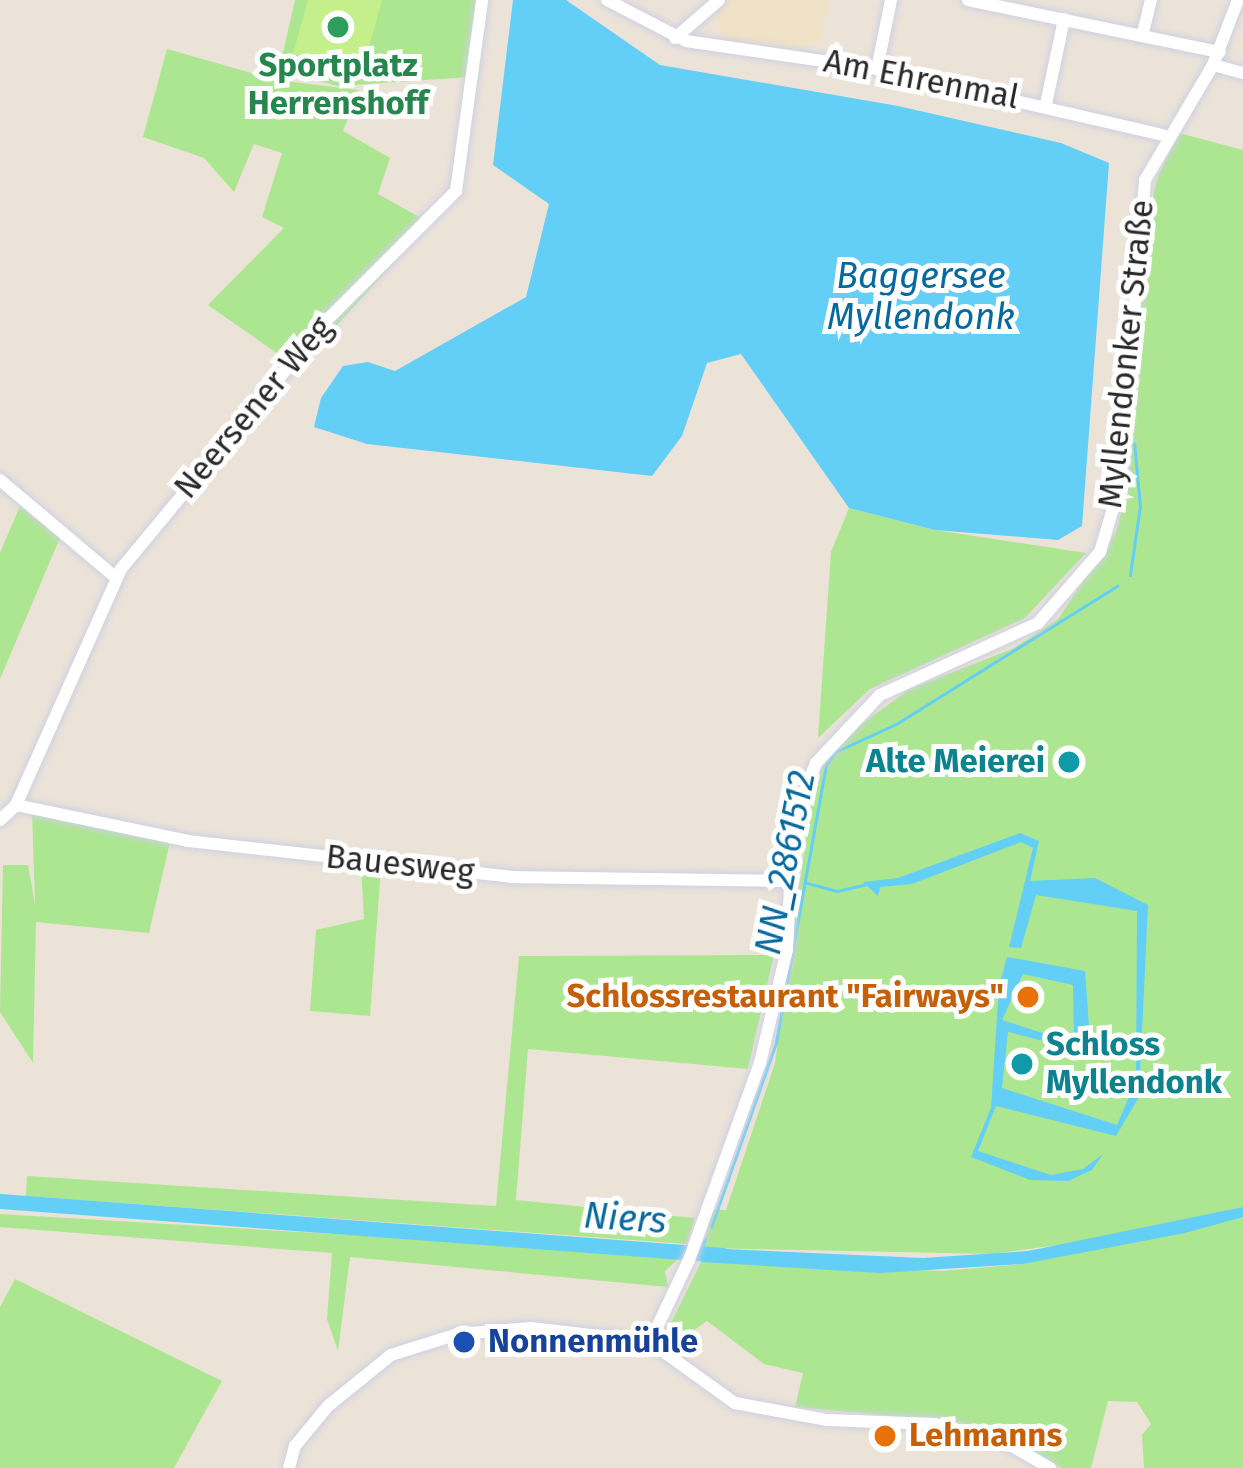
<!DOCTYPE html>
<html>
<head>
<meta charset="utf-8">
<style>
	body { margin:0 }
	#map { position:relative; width:1243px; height:1468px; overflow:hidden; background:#ece3d8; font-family:"Fira Sans",sans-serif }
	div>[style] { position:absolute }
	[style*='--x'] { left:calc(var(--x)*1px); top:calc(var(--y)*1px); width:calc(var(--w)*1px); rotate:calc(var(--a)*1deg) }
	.education>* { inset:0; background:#efe2c6 }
	.green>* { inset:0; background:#ade691 }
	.pitch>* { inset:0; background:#c4ef8b }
	.water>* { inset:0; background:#63cef6 }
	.stream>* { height:3px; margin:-1.5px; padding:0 1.5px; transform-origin:1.5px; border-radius:1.5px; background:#63cef6 }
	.river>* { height:15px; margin:-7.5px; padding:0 7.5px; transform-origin:7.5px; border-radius:7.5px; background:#63cef6 }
	.roads { filter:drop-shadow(0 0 3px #ced1e2) drop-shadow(0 0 3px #ced1e2) }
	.minor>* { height:12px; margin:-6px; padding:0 6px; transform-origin:6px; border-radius:6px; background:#fff }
	.dots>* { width:33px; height:33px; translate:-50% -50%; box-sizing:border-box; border:6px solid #fff; border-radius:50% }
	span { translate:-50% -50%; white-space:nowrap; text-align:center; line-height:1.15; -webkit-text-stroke:10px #fff; paint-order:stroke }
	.leisure-label { font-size:33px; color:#27864d; font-weight:700 }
	.street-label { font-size:33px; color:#282828 }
	.culture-label { font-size:33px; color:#0d838f; font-weight:700 }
	.right { translate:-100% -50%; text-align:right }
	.left { translate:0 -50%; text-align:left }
	.food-label { font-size:33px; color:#c56008; font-weight:700 }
	.transit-label { font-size:33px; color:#164399; font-weight:700 }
	.water-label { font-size:36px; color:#05699f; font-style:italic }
</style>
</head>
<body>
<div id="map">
	<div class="education">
		<div style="clip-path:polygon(728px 0,829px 0,820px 43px,808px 42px,807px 51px,723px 42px,715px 12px)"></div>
	</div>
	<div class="green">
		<div style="clip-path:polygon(295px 0,480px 0,470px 77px,338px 86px,279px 70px)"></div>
		<div style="clip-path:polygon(167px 49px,276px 80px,359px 90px,343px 131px,390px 158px,378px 194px,430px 223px,298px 368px,208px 305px,284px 228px,262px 217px,282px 153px,254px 144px,234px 192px,204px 158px,143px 137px)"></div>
		<div style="clip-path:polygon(1179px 133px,1243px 150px,1243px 1207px,1110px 1238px,993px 1254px,704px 1248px,711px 1210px,726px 1210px,775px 1063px,814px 779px,842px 738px,910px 689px,1012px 649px,1058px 619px,1116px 532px,1128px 483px,1143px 242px,1157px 178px)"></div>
		<div style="clip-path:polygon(20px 506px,60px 538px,0 679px,0 553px)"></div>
		<div style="clip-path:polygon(849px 508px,935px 530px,1086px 553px,1025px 618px,870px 689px,818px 738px,831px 552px)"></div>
		<div style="clip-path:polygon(32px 812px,170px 842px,149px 933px,36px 922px,33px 1063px,0 1012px,3px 865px,28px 865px,35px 904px)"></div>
		<div style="clip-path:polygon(361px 866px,381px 868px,370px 1016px,310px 1011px,316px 930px,364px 919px)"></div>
		<div style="clip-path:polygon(774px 955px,748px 1069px,528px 1049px,516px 1200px,695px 1218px,687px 1244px,26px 1196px,27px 1176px,496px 1206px,519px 956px)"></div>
		<div style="clip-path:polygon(0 1214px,671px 1254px,679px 1258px,665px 1271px,668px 1287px,350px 1257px,338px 1351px,327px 1319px,332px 1253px,0 1227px)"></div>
		<div style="clip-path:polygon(1243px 1217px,1243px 1468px,1144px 1468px,1142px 1435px,1151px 1424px,1137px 1402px,1108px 1401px,1091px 1468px,1062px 1468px,958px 1422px,795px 1407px,803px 1373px,764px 1364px,707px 1321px,676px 1343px,666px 1333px,701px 1262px,943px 1271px,1023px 1264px)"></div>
		<div style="clip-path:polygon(15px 1279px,222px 1381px,174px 1468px,0 1468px,0 1307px)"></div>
	</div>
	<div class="pitch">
		<div style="clip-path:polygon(308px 0,382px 0,362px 73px,293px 54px)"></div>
	</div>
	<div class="water">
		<div style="clip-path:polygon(513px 0,566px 0,660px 65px,898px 106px,1061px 143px,1109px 163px,1082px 526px,1058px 540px,935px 530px,849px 508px,741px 354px,707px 363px,682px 436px,652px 476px,367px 444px,314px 427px,321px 398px,343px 366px,368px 362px,395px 371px,526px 297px,549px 204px,493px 165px)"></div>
		<div style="clip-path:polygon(evenodd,1020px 833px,1039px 841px,1030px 881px,1095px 878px,1148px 905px,1139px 1097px,1116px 1136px,996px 1106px,978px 1151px,1051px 1175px,1083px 1169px,1103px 1154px,1092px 1170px,1068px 1181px,1030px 1180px,971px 1157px,991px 1108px,999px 986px,1007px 957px,1085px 971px,1091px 1053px,1008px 1032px,1002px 1088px,1117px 1125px,1136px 1080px,1137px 911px,1036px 895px,1021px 948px,1009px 947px,1033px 848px,1021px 842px,912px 884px,880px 887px,878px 896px,863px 882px,898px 878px,1020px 833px,1023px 974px,1073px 985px,1074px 1043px,1002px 1020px,1023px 974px)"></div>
		<div style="clip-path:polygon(1243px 1207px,1243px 1217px,1185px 1233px,1023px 1264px,880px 1273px,701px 1262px,704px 1248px,923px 1258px,1028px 1251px)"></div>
	</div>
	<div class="stream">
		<div style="--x:1130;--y:575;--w:70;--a:-81.8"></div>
		<div style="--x:1140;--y:506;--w:63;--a:-95.4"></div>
		<div style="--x:807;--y:883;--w:31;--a:15"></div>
		<div style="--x:837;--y:891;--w:28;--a:-13"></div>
		<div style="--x:711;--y:1227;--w:196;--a:-70.6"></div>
		<div style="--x:776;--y:1042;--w:281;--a:-79.8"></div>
		<div style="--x:826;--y:765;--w:16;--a:-55"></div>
		<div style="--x:835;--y:752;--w:67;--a:-24.7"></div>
		<div style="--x:896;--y:724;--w:261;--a:-32"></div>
		<div style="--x:700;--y:1254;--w:16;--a:-72"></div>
	</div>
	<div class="river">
		<div style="--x:0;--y:1201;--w:725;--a:4.27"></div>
	</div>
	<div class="roads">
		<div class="minor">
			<div style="--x:607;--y:0;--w:89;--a:27.4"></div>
			<div style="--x:686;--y:41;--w:193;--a:8.3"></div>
			<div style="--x:877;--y:69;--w:294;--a:13"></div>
			<div style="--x:968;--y:0;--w:257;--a:11.7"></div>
			<div style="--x:1142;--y:36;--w:37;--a:-76"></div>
			<div style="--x:675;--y:38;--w:58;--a:-40.8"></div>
			<div style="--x:1213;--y:65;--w:31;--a:15"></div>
			<div style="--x:877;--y:69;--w:70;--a:-78.5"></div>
			<div style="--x:1046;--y:104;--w:87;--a:-78"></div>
			<div style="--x:0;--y:480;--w:150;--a:40.1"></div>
			<div style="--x:16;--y:805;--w:176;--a:11.8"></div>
			<div style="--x:188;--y:841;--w:326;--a:6.3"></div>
			<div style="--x:512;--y:877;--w:276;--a:0.8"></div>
			<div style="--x:0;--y:820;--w:22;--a:-43"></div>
			<div style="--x:16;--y:805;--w:258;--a:-66"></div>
			<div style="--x:121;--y:569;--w:325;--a:-50.4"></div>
			<div style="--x:328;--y:319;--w:181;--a:-45"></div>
			<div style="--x:456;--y:191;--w:193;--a:-82.2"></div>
			<div style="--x:650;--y:1342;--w:91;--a:-64.6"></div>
			<div style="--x:689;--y:1260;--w:209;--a:-70.2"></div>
			<div style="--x:760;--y:1063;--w:116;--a:-76.6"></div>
			<div style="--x:787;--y:950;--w:127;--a:-87.3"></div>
			<div style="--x:793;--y:823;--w:64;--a:-69"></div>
			<div style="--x:816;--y:763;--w:93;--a:-46.7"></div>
			<div style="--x:880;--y:695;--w:174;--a:-24.5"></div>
			<div style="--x:1038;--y:623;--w:94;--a:-48.9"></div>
			<div style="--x:1100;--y:552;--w:70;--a:-73.4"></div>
			<div style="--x:1120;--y:485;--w:306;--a:-85.3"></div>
			<div style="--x:1145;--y:180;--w:134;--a:-59.4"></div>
			<div style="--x:1213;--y:65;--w:70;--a:-69"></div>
			<div style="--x:289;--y:1468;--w:23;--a:-75"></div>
			<div style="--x:295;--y:1446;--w:52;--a:-50.5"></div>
			<div style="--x:328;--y:1406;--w:81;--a:-39"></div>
			<div style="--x:391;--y:1355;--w:70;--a:-17.4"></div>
			<div style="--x:458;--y:1334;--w:73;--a:-4.7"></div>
			<div style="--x:531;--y:1328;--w:120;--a:6.7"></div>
			<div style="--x:650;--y:1342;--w:105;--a:35.7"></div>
			<div style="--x:735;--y:1403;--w:94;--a:10.5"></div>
			<div style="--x:827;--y:1420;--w:108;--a:2.1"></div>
			<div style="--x:935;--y:1424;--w:74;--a:14.8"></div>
			<div style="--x:1007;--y:1443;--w:50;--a:30.2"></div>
		</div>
	</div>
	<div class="dots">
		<div style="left:338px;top:27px;background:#2e9e5b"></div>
		<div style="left:1069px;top:762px;background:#0f9aa8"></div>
		<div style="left:1028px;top:997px;background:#e8710a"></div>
		<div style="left:1022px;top:1064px;background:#0f9aa8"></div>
		<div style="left:464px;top:1342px;background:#1a4fb4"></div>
		<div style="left:885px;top:1436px;background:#e8710a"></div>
	</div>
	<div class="leisure-label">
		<span style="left:338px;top:85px">Sportplatz<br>Herrenshoff</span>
	</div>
	<div class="street-label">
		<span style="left:921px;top:80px;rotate:11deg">Am Ehrenmal</span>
		<span style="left:1127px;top:354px;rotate:-84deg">Myllendonker Straße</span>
		<span style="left:254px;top:408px;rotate:-50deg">Neersener Weg</span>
		<span style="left:400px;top:865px;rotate:6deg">Bauesweg</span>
	</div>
	<div class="culture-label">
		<span class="right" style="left:1045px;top:762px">Alte Meierei</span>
		<span class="left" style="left:1046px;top:1064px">Schloss<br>Myllendonk</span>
	</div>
	<div class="food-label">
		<span class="right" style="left:1004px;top:997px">Schlossrestaurant "Fairways"</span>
		<span class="left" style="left:909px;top:1436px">Lehmanns</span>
	</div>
	<div class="transit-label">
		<span class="left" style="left:488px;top:1342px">Nonnenmühle</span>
	</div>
	<div class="water-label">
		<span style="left:921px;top:297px">Baggersee<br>Myllendonk</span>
		<span style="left:786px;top:863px;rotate:-79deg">NN_2861512</span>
		<span style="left:625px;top:1219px;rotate:4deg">Niers</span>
	</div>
</div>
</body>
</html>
